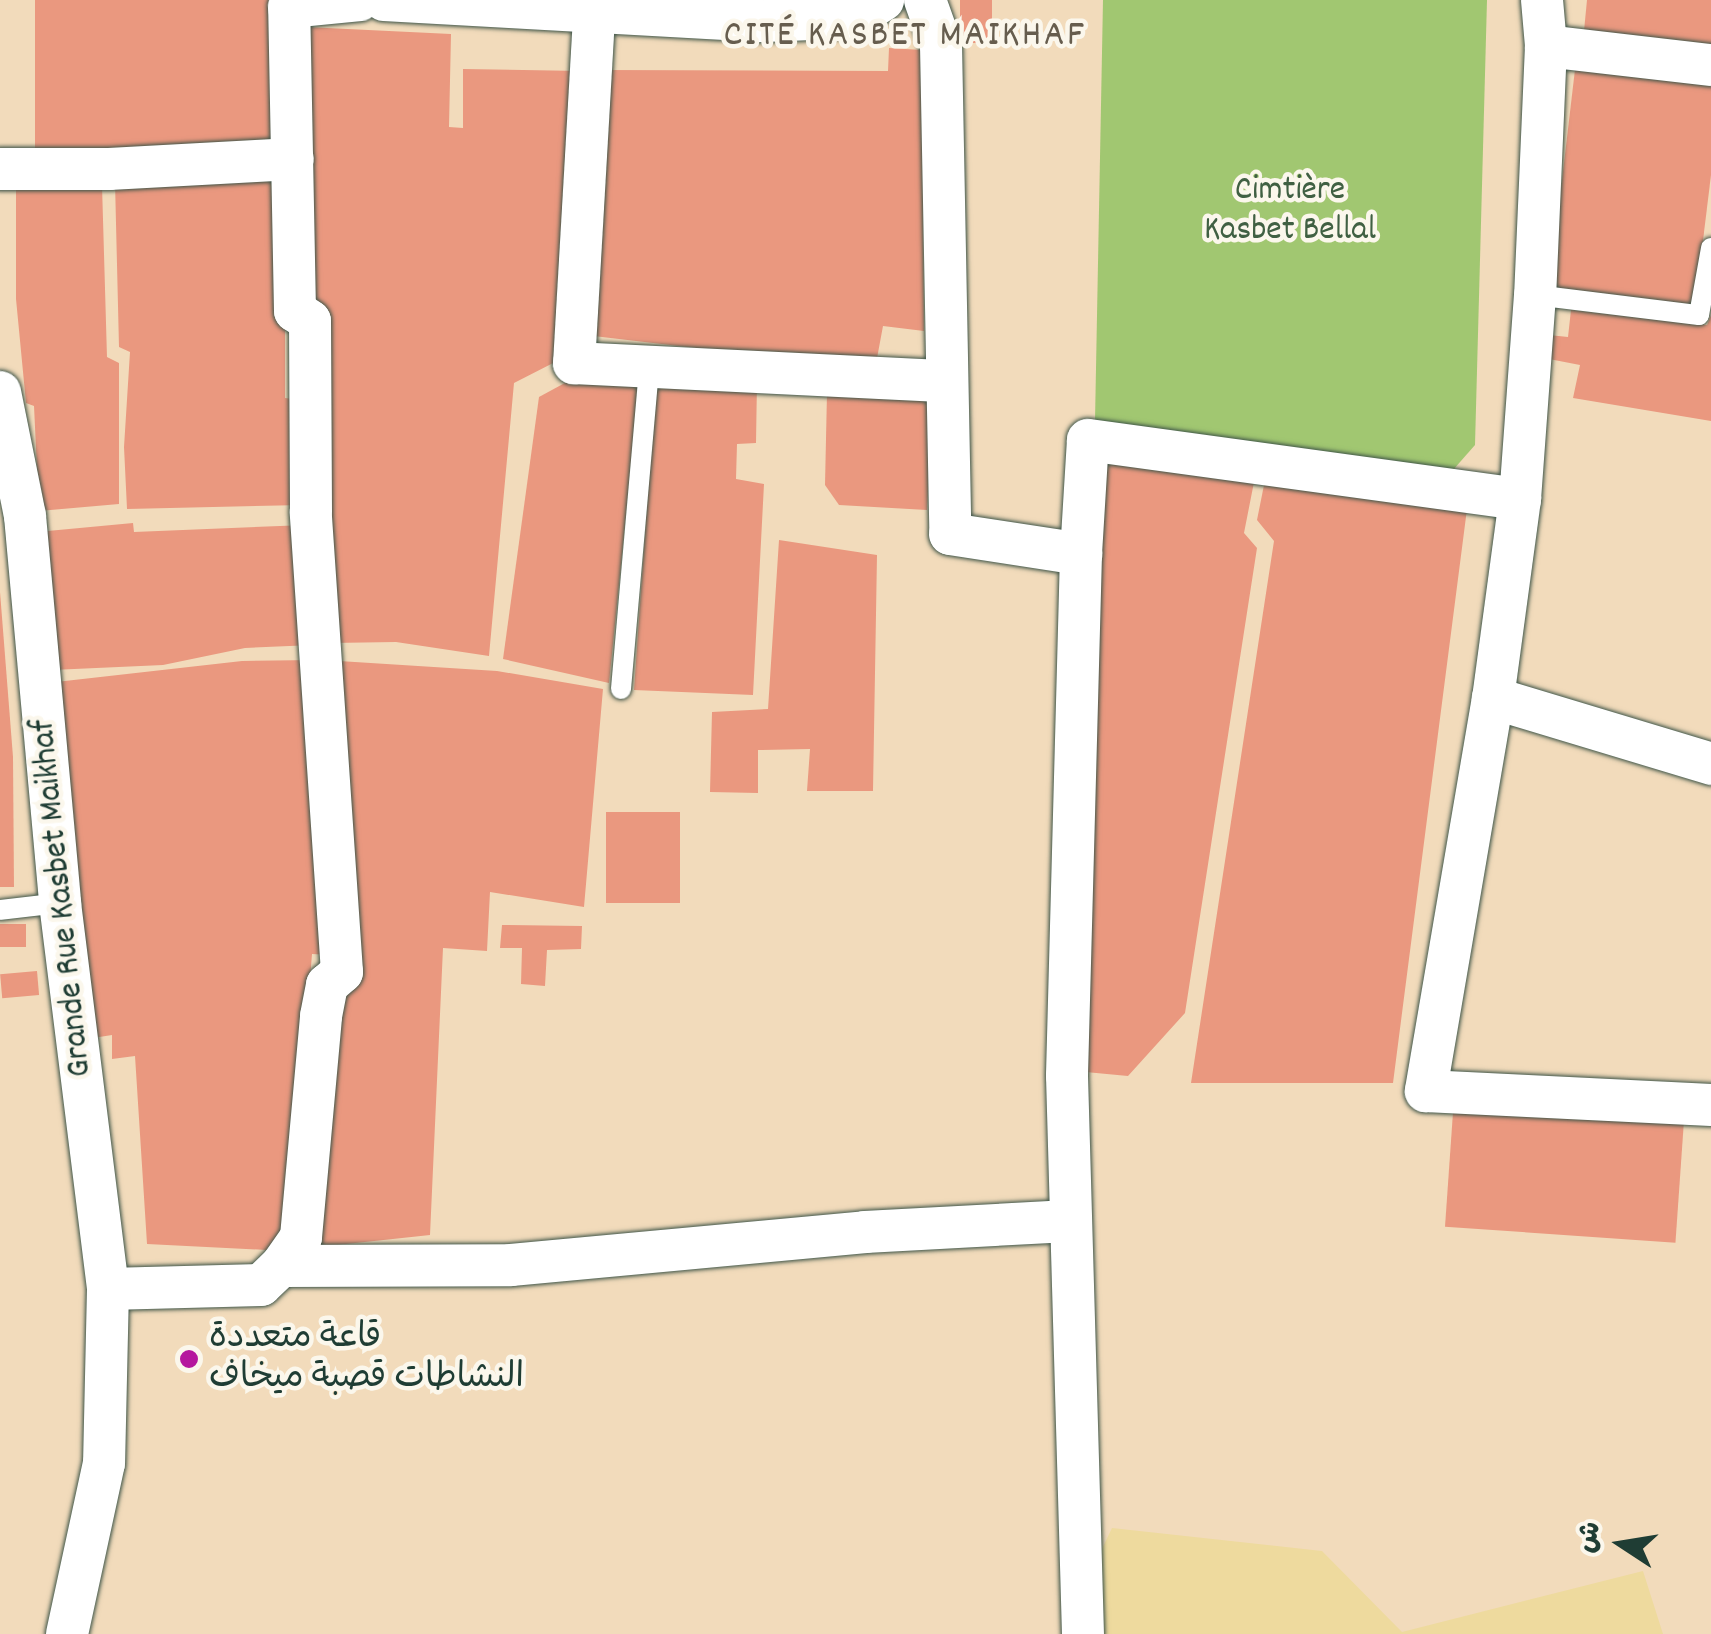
<!DOCTYPE html>
<html>
<head>
<meta charset="utf-8">
<style>
	body { margin:0 }
	#map { position:relative; width:1711px; height:1634px; overflow:hidden; background:#f2dbbb; font-family:Dekko,"Playpen Sans Arabic",sans-serif }
	div>[style] { position:absolute }
	[style*='--x'] { left:calc(var(--x)*1px); top:calc(var(--y)*1px); width:calc(var(--w)*1px); rotate:calc(var(--a)*1deg) }
	.green>* { inset:0; background:#a1c771 }
	.sand>* { inset:0; background:#eeda9e }
	.building>* { inset:0; background:#ea987f; transform-origin:0 0 }
	.roads { filter:drop-shadow(0 0 2px #3f5548) drop-shadow(0 0 2px #3f5548) }
	.service>* { height:20px; margin:-10px; padding:0 10px; transform-origin:10px; border-radius:10px; background:#fff }
	.minor>* { height:42px; margin:-21px; padding:0 21px; transform-origin:21px; border-radius:21px; background:#fff }
	.dots>* { width:28px; height:28px; translate:-50% -50%; box-sizing:border-box; border:5px solid #fbf7ec; border-radius:50% }
	span { translate:-50% -50%; white-space:nowrap; text-align:center; line-height:1.15; -webkit-text-stroke:9px #fbf7ec; paint-order:stroke }
	.park-label { font-size:35px; color:#406043 }
	.street-label { font-size:35px; color:#1f3d34 }
	.poi-label { font-size:35px; color:#1f3d34 }
	.left { translate:0 -50%; text-align:left }
	.neighbourhood-label { font-size:38px; color:#665d4e; letter-spacing:2.5px }
	.north { position:absolute; left:1571px; top:1494px; width:100px; height:100px; -webkit-text-stroke:8px #fbf7ec; paint-order:stroke; rotate:282deg; font-size:28px; font-weight:700; line-height:40px; text-align:center; color:#1f3d34 }
	.north::after { content:''; display:block; margin:auto; width:35px; height:45px; background:#1f3d34; clip-path:polygon(50% 0,100% 100%,50% 72%,0 100%) }
</style>
</head>
<body>
<div id="map">
	<div class="green">
		<div style="clip-path:polygon(1103px 0,1487px 0,1475px 445px,1446px 478px,1095px 421px)"></div>
	</div>
	<div class="sand">
		<div style="clip-path:polygon(1112px 1528px,1322px 1551px,1402px 1632px,1643px 1571px,1663px 1634px,1061px 1634px)"></div>
	</div>
	<div class="building">
		<div style="left:35px;top:0;width:239px;height:148px"></div>
		<div style="left:960px;top:0;width:32px;height:43px"></div>
		<div style="clip-path:polygon(1587px 0,1711px 0,1711px 53px,1584px 31px)"></div>
		<div style="clip-path:polygon(306px 27px,451px 34px,449px 127px,463px 128px,463px 69px,582px 71px,559px 360px,514px 383px,489px 656px,396px 642px,331px 643px,306px 312px)"></div>
		<div style="clip-path:polygon(889px 48px,922px 50px,924px 331px,883px 326px,875px 369px,585px 335px,600px 70px,888px 71px)"></div>
		<div style="clip-path:polygon(1576px 61px,1711px 81px,1711px 175px,1695px 306px,1549px 291px)"></div>
		<div style="clip-path:polygon(285px 177px,285px 398px,301px 400px,303px 505px,127px 509px,124px 447px,130px 352px,119px 347px,115px 182px)"></div>
		<div style="clip-path:polygon(102px 185px,107px 357px,119px 363px,119px 504px,39px 511px,34px 406px,26px 403px,16px 299px,16px 188px)"></div>
		<div style="clip-path:polygon(1571px 310px,1707px 325px,1711px 315px,1711px 421px,1573px 398px,1580px 365px,1544px 358px,1549px 335px,1568px 337px)"></div>
		<div style="clip-path:polygon(656px 377px,757px 381px,756px 443px,737px 444px,736px 479px,764px 484px,753px 695px,634px 690px)"></div>
		<div style="clip-path:polygon(574px 378px,639px 386px,609px 683px,503px 659px,539px 397px)"></div>
		<div style="clip-path:polygon(827px 393px,933px 397px,927px 510px,839px 505px,825px 485px)"></div>
		<div style="clip-path:polygon(1101px 453px,1255px 477px,1244px 533px,1257px 548px,1185px 1013px,1128px 1076px,1075px 1071px)"></div>
		<div style="clip-path:polygon(1265px 480px,1467px 509px,1393px 1083px,1191px 1083px,1274px 541px,1257px 520px)"></div>
		<div style="clip-path:polygon(133px 523px,134px 532px,306px 525px,313px 645px,245px 648px,163px 665px,52px 670px,37px 532px)"></div>
		<div style="clip-path:polygon(779px 540px,877px 555px,873px 791px,807px 791px,810px 749px,758px 750px,758px 793px,710px 792px,712px 712px,768px 709px)"></div>
		<div style="clip-path:polygon(0 592px,13px 757px,14px 887px,0 887px)"></div>
		<div style="clip-path:polygon(314px 660px,332px 955px,312px 954px,290px 1232px,267px 1250px,147px 1244px,135px 1056px,112px 1059px,112px 1035px,93px 1038px,56px 682px,242px 661px)"></div>
		<div style="clip-path:polygon(339px 661px,497px 671px,603px 689px,584px 907px,490px 892px,487px 951px,443px 948px,430px 1235px,309px 1248px)"></div>
		<div style="left:606px;top:812px;width:74px;height:91px"></div>
		<div style="left:26px;top:924px;width:23px;height:26px;rotate:90deg"></div>
		<div style="clip-path:polygon(502px 925px,582px 926px,581px 949px,547px 950px,545px 986px,521px 984px,522px 948px,500px 948px)"></div>
		<div style="left:37px;top:971px;width:24px;height:37px;rotate:85deg"></div>
		<div style="left:1454px;top:1098px;width:231px;height:129px;rotate:4deg"></div>
	</div>
	<div class="roads">
		<div class="service">
			<div style="--x:1535;--y:295;--w:165;--a:7"></div>
			<div style="--x:1699;--y:315;--w:68;--a:-79.8"></div>
			<div style="--x:621;--y:689;--w:323;--a:-85"></div>
			<div style="--x:0;--y:910;--w:60;--a:-6.7"></div>
		</div>
		<div class="minor">
			<div style="--x:384;--y:0;--w:382;--a:3.2"></div>
			<div style="--x:765;--y:21;--w:91;--a:-2.5"></div>
			<div style="--x:856;--y:17;--w:32;--a:-32"></div>
			<div style="--x:595;--y:0;--w:364;--a:93.3"></div>
			<div style="--x:574;--y:363;--w:372;--a:2.8"></div>
			<div style="--x:925;--y:0;--w:48;--a:70.4"></div>
			<div style="--x:941;--y:45;--w:489;--a:88.9"></div>
			<div style="--x:950;--y:534;--w:133;--a:8.7"></div>
			<div style="--x:1081;--y:554;--w:114;--a:-86.5"></div>
			<div style="--x:1088;--y:440;--w:436;--a:7.8"></div>
			<div style="--x:1542;--y:0;--w:46;--a:85"></div>
			<div style="--x:1546;--y:46;--w:249;--a:92.5"></div>
			<div style="--x:1535;--y:295;--w:205;--a:94.2"></div>
			<div style="--x:1520;--y:499;--w:201;--a:97.7"></div>
			<div style="--x:1493;--y:698;--w:399;--a:99.7"></div>
			<div style="--x:1426;--y:1091;--w:285;--a:2.8"></div>
			<div style="--x:1546;--y:46;--w:166;--a:6.6"></div>
			<div style="--x:0;--y:169;--w:109;--a:0"></div>
			<div style="--x:109;--y:169;--w:184;--a:-3.1"></div>
			<div style="--x:0;--y:392;--w:126;--a:78.6"></div>
			<div style="--x:25;--y:516;--w:389;--a:84.8"></div>
			<div style="--x:60;--y:903;--w:389;--a:82.9"></div>
			<div style="--x:108;--y:1289;--w:174;--a:91.3"></div>
			<div style="--x:104;--y:1463;--w:175;--a:102.2"></div>
			<div style="--x:1081;--y:554;--w:522;--a:91.54"></div>
			<div style="--x:1067;--y:1076;--w:558;--a:88.36"></div>
			<div style="--x:1493;--y:698;--w:228;--a:16.8"></div>
			<div style="--x:281;--y:1266;--w:35;--a:-55"></div>
			<div style="--x:301;--y:1237;--w:222;--a:-84.8"></div>
			<div style="--x:321;--y:1016;--w:32;--a:-79"></div>
			<div style="--x:327;--y:985;--w:20;--a:-41"></div>
			<div style="--x:342;--y:972;--w:461;--a:-93.9"></div>
			<div style="--x:311;--y:512;--w:191;--a:-90.3"></div>
			<div style="--x:310;--y:321;--w:18;--a:-146"></div>
			<div style="--x:295;--y:311;--w:304;--a:-91.1"></div>
			<div style="--x:289;--y:7;--w:71;--a:-5.6"></div>
			<div style="--x:108;--y:1289;--w:153;--a:-1.5"></div>
			<div style="--x:261;--y:1285;--w:28;--a:-44"></div>
			<div style="--x:281;--y:1266;--w:230;--a:-0.2"></div>
			<div style="--x:511;--y:1265;--w:356;--a:-5.3"></div>
			<div style="--x:865;--y:1232;--w:204;--a:-3.1"></div>
		</div>
	</div>
	<div class="dots">
		<div style="left:189px;top:1359px;background:#b5179e"></div>
	</div>
	<div class="park-label">
		<span style="left:1290px;top:211px">Cimtière<br>Kasbet Bellal</span>
	</div>
	<div class="street-label">
		<span style="left:63px;top:898px;rotate:-96deg">Grande Rue Kasbet Maikhaf</span>
	</div>
	<div class="poi-label">
		<span class="left" style="left:209px;top:1359px">قاعة متعددة<br>النشاطات قصبة ميخاف</span>
	</div>
	<div class="neighbourhood-label">
		<span style="left:905px;top:37px">CITÉ KASBET MAIKHAF</span>
	</div>
	<div class="north">ش</div>
</div>
</body>
</html>
